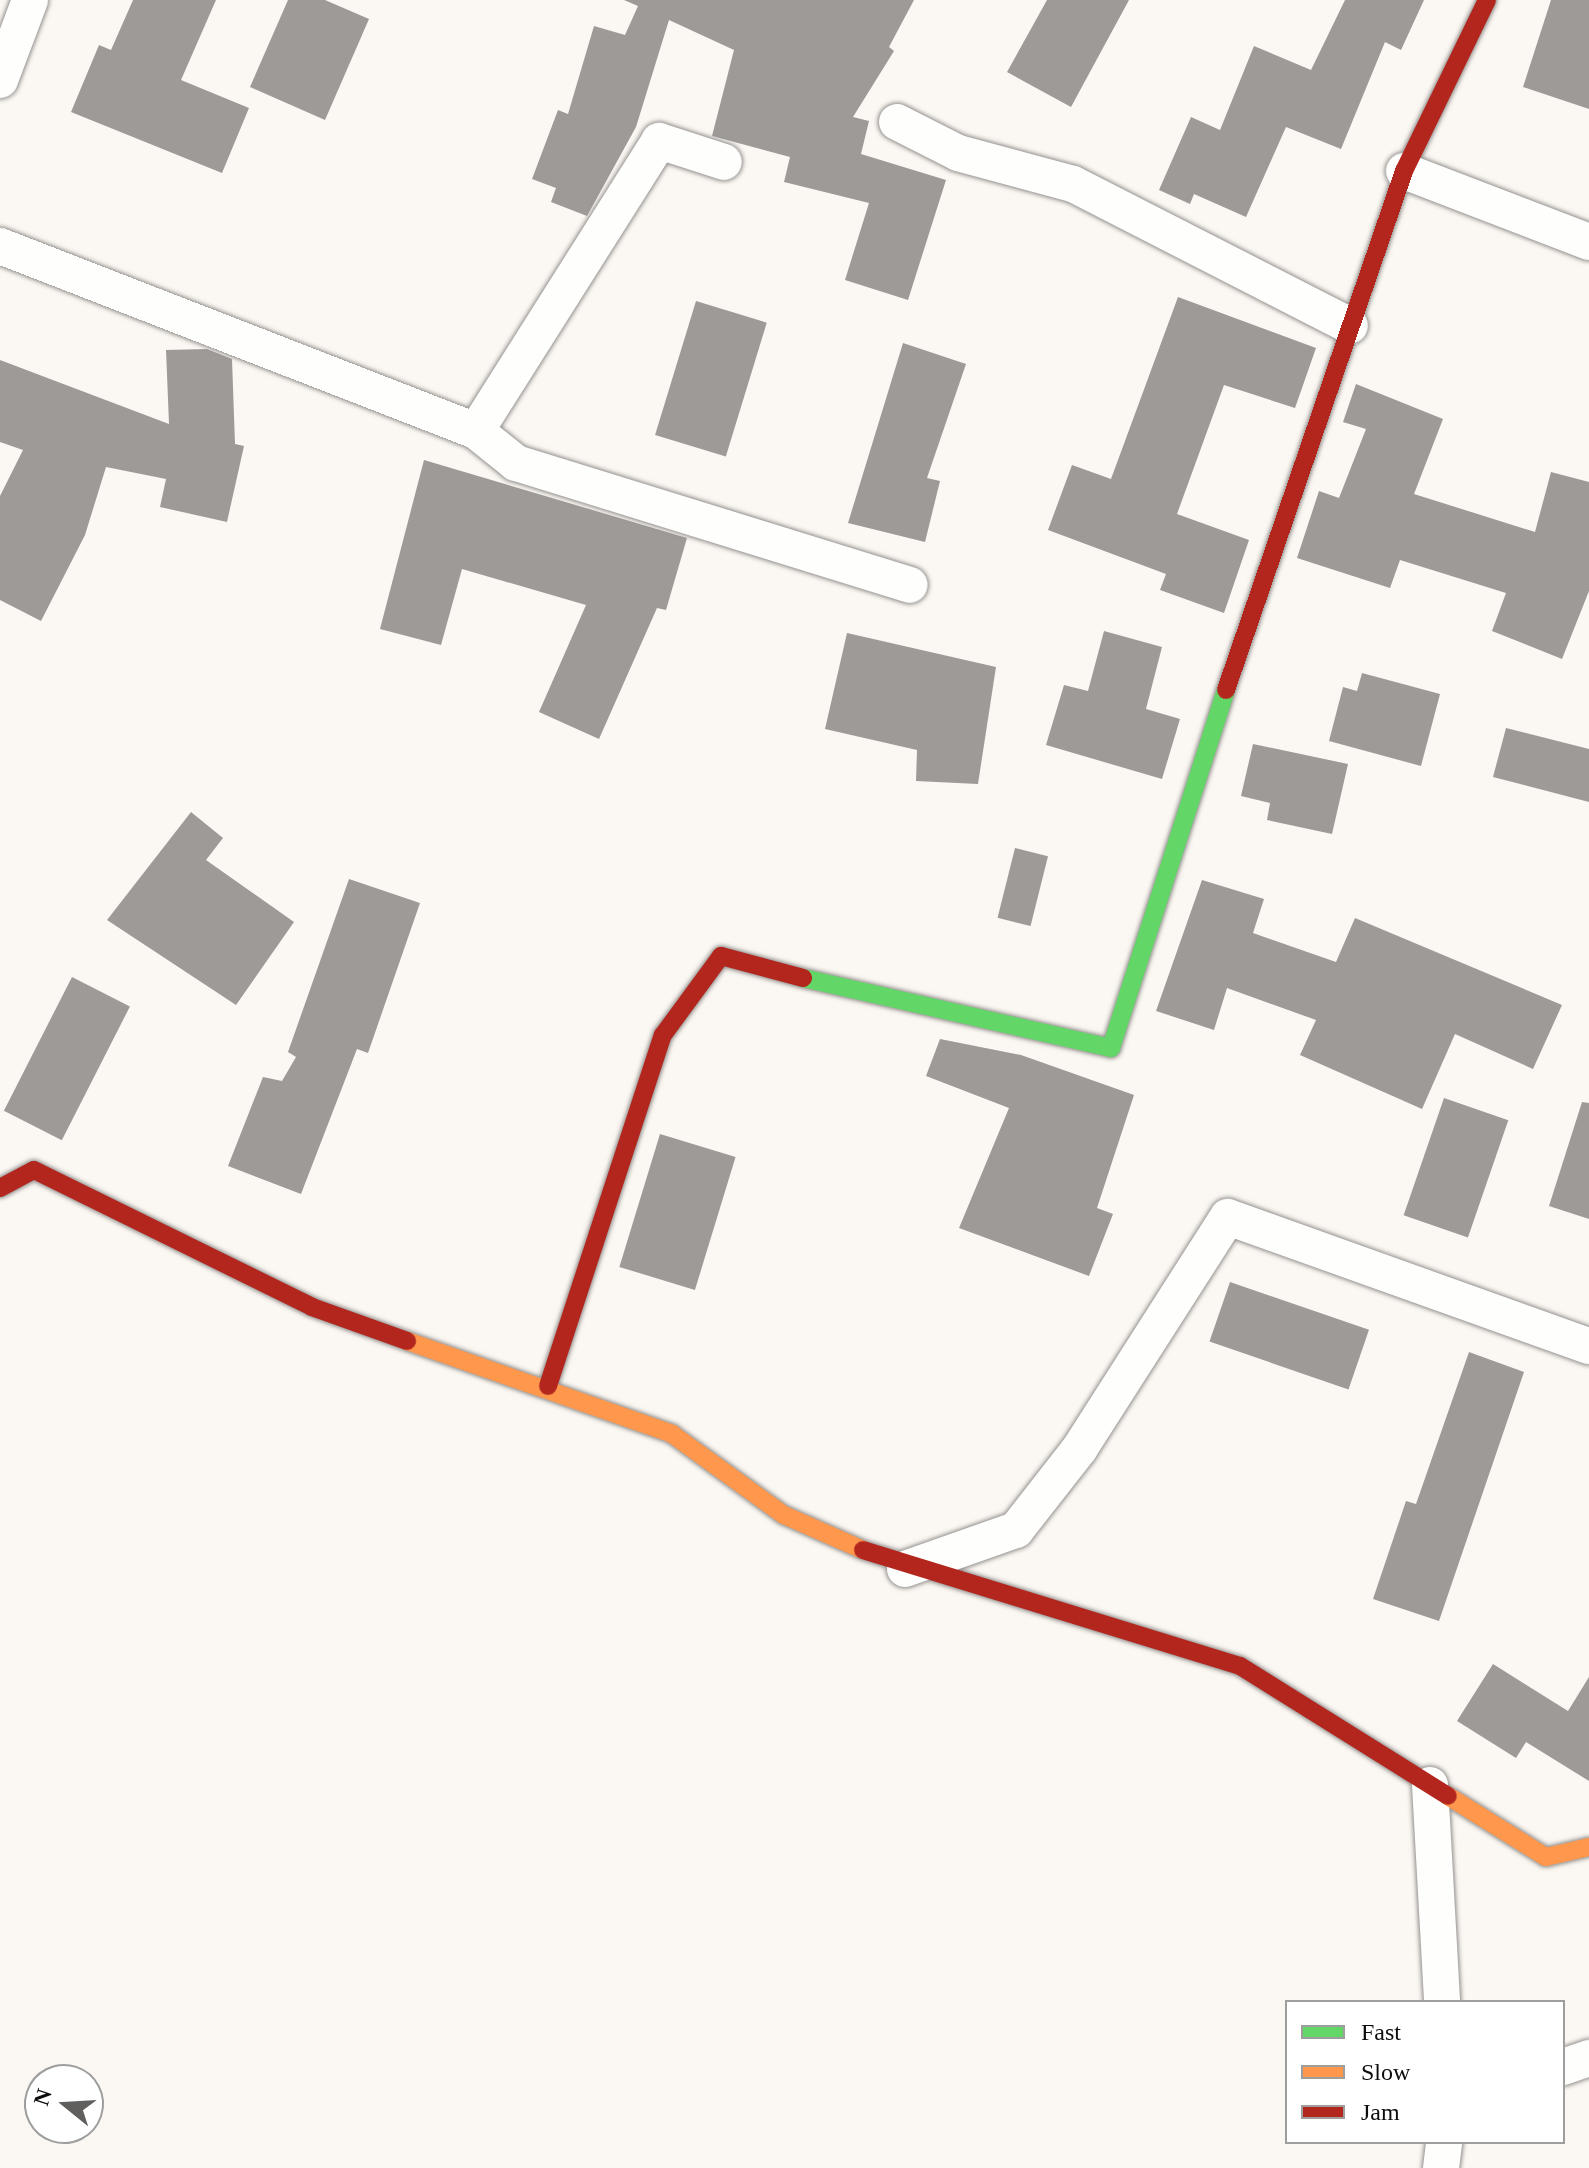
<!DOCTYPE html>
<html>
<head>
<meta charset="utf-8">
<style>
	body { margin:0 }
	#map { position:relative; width:1589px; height:2168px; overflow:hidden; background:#fbf7f2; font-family:Georgia,serif }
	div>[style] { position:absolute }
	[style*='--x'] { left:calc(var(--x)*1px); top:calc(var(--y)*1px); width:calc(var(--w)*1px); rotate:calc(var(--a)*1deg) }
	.building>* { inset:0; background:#9e9a98; transform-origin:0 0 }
	.roads { filter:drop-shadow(0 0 2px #949290) drop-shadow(0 0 2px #949290) }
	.street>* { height:36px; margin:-18px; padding:0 18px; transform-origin:18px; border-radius:18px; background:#fefefd }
	.fast>* { height:18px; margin:-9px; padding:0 9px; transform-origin:9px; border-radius:9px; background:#63d668 }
	.slow>* { height:18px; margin:-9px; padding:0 9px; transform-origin:9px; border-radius:9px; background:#ff974d }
	.jam>* { height:18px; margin:-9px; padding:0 9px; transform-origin:9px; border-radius:9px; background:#b3261e }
	span { translate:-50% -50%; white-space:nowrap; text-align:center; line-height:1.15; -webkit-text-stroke:8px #fff; paint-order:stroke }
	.legend { position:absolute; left:1285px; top:2000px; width:280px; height:144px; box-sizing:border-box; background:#fff; border:2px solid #9e9e9e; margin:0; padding:10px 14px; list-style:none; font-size:24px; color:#0d0d0d }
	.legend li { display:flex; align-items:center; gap:16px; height:40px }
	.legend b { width:40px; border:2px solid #9e9e9e }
	.north { position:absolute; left:24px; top:2064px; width:80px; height:80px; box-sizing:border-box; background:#fff; border:2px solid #9e9e9e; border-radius:50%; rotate:288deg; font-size:22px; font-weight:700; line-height:32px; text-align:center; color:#0d0d0d }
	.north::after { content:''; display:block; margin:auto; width:28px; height:36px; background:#605f5d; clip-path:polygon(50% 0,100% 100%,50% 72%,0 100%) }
</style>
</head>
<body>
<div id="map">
	<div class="building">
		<div style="clip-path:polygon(133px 0,216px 0,181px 80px,249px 108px,222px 173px,71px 112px,99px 45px,111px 50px)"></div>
		<div style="clip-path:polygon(288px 0,325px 0,369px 19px,325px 120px,250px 87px)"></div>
		<div style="clip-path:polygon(624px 0,914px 0,889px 47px,894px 51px,853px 117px,869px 121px,861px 154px,946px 180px,908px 300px,845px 280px,869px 203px,784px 182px,790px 157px,712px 136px,734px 50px,669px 20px,636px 127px,587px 216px,551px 202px,556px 188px,532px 179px,558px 110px,568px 114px,594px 26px,625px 35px,638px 6px)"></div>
		<div style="clip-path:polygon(1047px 0,1129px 0,1071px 107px,1007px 72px)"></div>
		<div style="clip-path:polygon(1345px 0,1424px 0,1401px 50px,1385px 42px,1341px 149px,1286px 127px,1246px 217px,1194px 194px,1190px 204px,1159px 190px,1191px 117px,1220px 130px,1254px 46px,1311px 70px)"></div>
		<div style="clip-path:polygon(1551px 0,1589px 0,1589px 109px,1523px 87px)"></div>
		<div style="clip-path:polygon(1178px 297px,1316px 348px,1295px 408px,1224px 385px,1177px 514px,1249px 540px,1224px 613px,1160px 590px,1166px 574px,1048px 530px,1072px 465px,1111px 479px)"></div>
		<div style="left:696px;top:301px;width:74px;height:140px;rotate:17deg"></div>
		<div style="clip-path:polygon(903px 343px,966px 364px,927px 478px,940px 481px,925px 542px,848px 523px)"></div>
		<div style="clip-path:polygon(207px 349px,232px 359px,235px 444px,244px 446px,227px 522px,160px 507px,166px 479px,106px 467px,85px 535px,41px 621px,0 600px,0 496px,23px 450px,0 442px,0 360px,169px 424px,166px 350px)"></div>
		<div style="clip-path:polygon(1356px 384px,1443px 419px,1414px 494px,1535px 532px,1551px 472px,1589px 482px,1589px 591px,1562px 659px,1492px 631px,1506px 593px,1400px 560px,1390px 588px,1297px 558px,1319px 491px,1339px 498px,1366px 429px,1343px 422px)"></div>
		<div style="clip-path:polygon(424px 460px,687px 538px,666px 610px,657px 608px,599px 739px,539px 712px,586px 605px,462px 569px,441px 645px,380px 629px)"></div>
		<div style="clip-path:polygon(1104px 631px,1162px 647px,1146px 709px,1180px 719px,1162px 779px,1046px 745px,1064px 685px,1088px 691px)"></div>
		<div style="clip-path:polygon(847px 633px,996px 667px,978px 784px,916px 781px,917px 750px,825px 729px)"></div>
		<div style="clip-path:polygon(1362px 673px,1440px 694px,1421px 766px,1329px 741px,1343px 687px,1357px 691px)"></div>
		<div style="clip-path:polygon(1506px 728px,1589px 749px,1589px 802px,1493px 777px)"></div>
		<div style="clip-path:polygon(1253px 744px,1348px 764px,1332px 834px,1267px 820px,1270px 803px,1241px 796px)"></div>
		<div style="clip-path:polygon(191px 812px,223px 838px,206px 860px,294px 922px,236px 1005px,107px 920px)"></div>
		<div style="left:1015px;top:848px;width:34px;height:72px;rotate:14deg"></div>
		<div style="clip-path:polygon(349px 879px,420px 903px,368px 1053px,357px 1049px,301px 1194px,228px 1166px,263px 1077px,282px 1081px,296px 1057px,288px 1052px)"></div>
		<div style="clip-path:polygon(1202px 880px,1264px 899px,1253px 933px,1336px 962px,1355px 918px,1562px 1005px,1533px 1069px,1455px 1034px,1422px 1109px,1300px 1055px,1316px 1020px,1227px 988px,1214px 1030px,1156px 1011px)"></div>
		<div style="left:72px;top:977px;width:65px;height:150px;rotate:27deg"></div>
		<div style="clip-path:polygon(940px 1039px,1021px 1055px,1134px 1095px,1097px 1208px,1113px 1214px,1089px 1276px,959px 1228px,1009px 1108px,926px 1076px)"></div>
		<div style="left:1444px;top:1098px;width:68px;height:124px;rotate:19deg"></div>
		<div style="clip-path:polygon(1582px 1102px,1589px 1103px,1589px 1219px,1549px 1206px)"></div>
		<div style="left:660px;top:1134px;width:79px;height:139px;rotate:17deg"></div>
		<div style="left:1230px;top:1282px;width:147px;height:63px;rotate:19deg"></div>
		<div style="clip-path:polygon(1469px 1352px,1524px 1372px,1439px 1621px,1373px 1599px,1406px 1501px,1416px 1504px)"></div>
		<div style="clip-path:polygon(1493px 1664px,1568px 1711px,1589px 1677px,1589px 1781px,1526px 1742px,1516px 1758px,1457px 1721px)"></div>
	</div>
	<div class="roads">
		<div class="street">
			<div style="--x:0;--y:80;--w:85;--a:-69.4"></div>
			<div style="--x:897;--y:122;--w:68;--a:26.9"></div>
			<div style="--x:958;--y:153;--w:119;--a:15.1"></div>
			<div style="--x:1073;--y:184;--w:311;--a:27.1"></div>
			<div style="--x:1404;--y:171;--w:198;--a:21"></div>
			<div style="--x:0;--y:246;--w:511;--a:21.24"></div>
			<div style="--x:476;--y:431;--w:51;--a:38.7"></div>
			<div style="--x:516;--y:463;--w:412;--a:17.2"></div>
			<div style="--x:476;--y:431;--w:343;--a:-57.7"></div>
			<div style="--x:659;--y:141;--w:68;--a:17.9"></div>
			<div style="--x:905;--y:1569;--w:118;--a:-19.4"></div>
			<div style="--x:1016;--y:1530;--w:104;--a:-52"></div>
			<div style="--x:1080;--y:1448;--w:274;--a:-57.4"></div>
			<div style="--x:1228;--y:1217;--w:383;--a:19.7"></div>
			<div style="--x:1430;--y:1785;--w:217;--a:86.8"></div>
			<div style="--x:1563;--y:2067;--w:28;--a:-19"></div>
			<div style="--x:1441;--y:2168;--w:26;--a:-83"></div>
		</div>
		<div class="fast">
			<div style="--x:803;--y:978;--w:316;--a:12.8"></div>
			<div style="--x:1111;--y:1048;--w:376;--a:-72.2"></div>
		</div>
		<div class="slow">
			<div style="--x:407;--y:1341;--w:281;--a:19.3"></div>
			<div style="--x:672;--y:1434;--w:138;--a:35.9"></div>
			<div style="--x:784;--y:1515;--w:86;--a:23.9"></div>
			<div style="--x:1448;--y:1796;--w:115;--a:31.9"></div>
			<div style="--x:1546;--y:1857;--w:44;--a:-13.1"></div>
		</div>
		<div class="jam">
			<div style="--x:1226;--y:690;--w:549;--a:-71.07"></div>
			<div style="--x:1404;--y:171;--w:190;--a:-64.1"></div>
			<div style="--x:0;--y:1188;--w:38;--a:-28"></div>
			<div style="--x:34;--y:1170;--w:310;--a:26.2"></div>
			<div style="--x:312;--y:1307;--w:101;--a:19.7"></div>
			<div style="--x:548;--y:1386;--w:369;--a:-71.9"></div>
			<div style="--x:663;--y:1035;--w:98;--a:-53.7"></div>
			<div style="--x:721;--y:956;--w:85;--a:15"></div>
			<div style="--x:863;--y:1550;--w:394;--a:17.1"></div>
			<div style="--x:1240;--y:1666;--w:245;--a:32"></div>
		</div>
	</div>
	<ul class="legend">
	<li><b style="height:10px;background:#63d668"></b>Fast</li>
	<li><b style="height:10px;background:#ff974d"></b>Slow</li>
	<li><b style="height:10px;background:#b3261e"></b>Jam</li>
	</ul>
	<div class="north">N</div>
</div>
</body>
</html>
